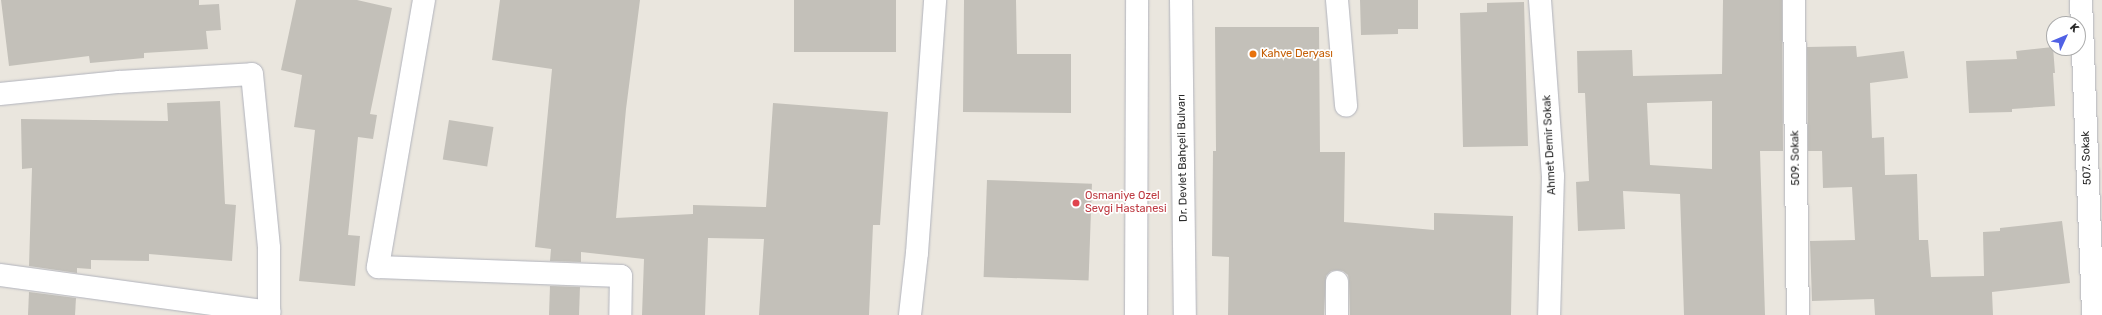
<!DOCTYPE html>
<html>
<head>
<meta charset="utf-8">
<style>
	body { margin:0 }
	#map { position:relative; width:2102px; height:315px; overflow:hidden; background:#eae6de; font-family:Rubik,sans-serif }
	div>[style] { position:absolute }
	[style*='--x'] { left:calc(var(--x)*1px); top:calc(var(--y)*1px); width:calc(var(--w)*1px); rotate:calc(var(--a)*1deg) }
	.building>* { inset:0; background:#c3c0b9; transform-origin:0 0 }
	.roads { filter:drop-shadow(0 0 1px #b1b3bc) drop-shadow(0 0 1px #b1b3bc) }
	.minor>* { height:22px; margin:-11px; padding:0 11px; transform-origin:11px; border-radius:11px; background:#fff }
	.dots>* { width:11px; height:11px; translate:-50% -50%; box-sizing:border-box; border:2px solid #fff; border-radius:50% }
	span { translate:-50% -50%; white-space:nowrap; text-align:center; line-height:1.15; -webkit-text-stroke:3.5px #fff; paint-order:stroke }
	.food-label { font-size:11px; color:#c56008 }
	.left { translate:0 -50%; text-align:left }
	.street-label { font-size:11px; color:#2a2a2a }
	.health-label { font-size:11px; color:#be3a42 }
	.north { position:absolute; left:2046px; top:16px; width:40px; height:40px; box-sizing:border-box; background:#fff; border:1px solid #aaa; border-radius:50%; rotate:46deg; font-size:11px; font-weight:700; line-height:16px; text-align:center; color:#2a2a2a }
	.north::after { content:''; display:block; margin:auto; width:14px; height:18px; background:#5061e5; clip-path:polygon(50% 0,100% 100%,50% 72%,0 100%) }
</style>
</head>
<body>
<div id="map">
	<div class="building">
		<div style="clip-path:polygon(1px 0,199px 0,199px 5px,219px 4px,221px 30px,206px 31px,208px 49px,144px 53px,144px 58px,90px 63px,89px 56px,9px 66px)"></div>
		<div style="clip-path:polygon(296px 0,357px 0,392px 8px,370px 114px,377px 115px,373px 139px,358px 137px,348px 235px,360px 236px,355px 286px,299px 281px,315px 130px,294px 127px,302px 75px,281px 70px)"></div>
		<div style="clip-path:polygon(500px 0,640px 0,626px 109px,616px 218px,693px 214px,693px 205px,766px 207px,773px 103px,888px 112px,880px 225px,873px 225px,869px 315px,759px 315px,764px 239px,708px 238px,705px 315px,642px 315px,644px 259px,581px 252px,581px 262px,550px 261px,551px 249px,535px 247px,552px 69px,492px 60px)"></div>
		<div style="left:794px;top:0;width:102px;height:52px"></div>
		<div style="clip-path:polygon(964px 0,1016px 0,1017px 54px,1071px 54px,1071px 113px,963px 112px)"></div>
		<div style="clip-path:polygon(1360px 0,1418px 0,1418px 29px,1398px 29px,1398px 34px,1361px 35px)"></div>
		<div style="clip-path:polygon(evenodd,1723px 0,1782px 0,1783px 151px,1760px 151px,1765px 315px,1684px 315px,1680px 194px,1623px 191px,1625px 229px,1578px 231px,1576px 182px,1589px 181px,1585px 93px,1578px 93px,1577px 51px,1632px 50px,1633px 76px,1722px 74px,1723px 0,1712px 101px,1712px 169px,1650px 165px,1647px 103px,1712px 101px)"></div>
		<div style="clip-path:polygon(1524px 2px,1528px 146px,1463px 147px,1460px 13px,1487px 12px,1487px 3px)"></div>
		<div style="clip-path:polygon(1215px 27px,1319px 27px,1320px 152px,1345px 152px,1344px 222px,1434px 230px,1434px 213px,1513px 216px,1511px 315px,1350px 315px,1349px 282px,1348px 275px,1343px 271px,1337px 270px,1331px 271px,1326px 276px,1324px 315px,1228px 315px,1229px 257px,1212px 256px,1213px 151px,1216px 151px)"></div>
		<div style="clip-path:polygon(1856px 46px,1857px 57px,1904px 51px,1908px 78px,1870px 83px,1872px 138px,1884px 137px,1885px 175px,1917px 174px,1919px 240px,1928px 240px,1931px 277px,1984px 276px,1983px 232px,2000px 231px,2000px 228px,2062px 221px,2070px 283px,1992px 292px,1993px 315px,1875px 315px,1874px 299px,1812px 301px,1810px 241px,1855px 240px,1852px 187px,1823px 188px,1822px 151px,1808px 151px,1807px 47px)"></div>
		<div style="clip-path:polygon(2053px 47px,2055px 73px,2053px 73px,2055px 106px,2012px 109px,2012px 112px,1969px 113px,1966px 61px,2017px 59px,2016px 51px)"></div>
		<div style="clip-path:polygon(220px 101px,225px 204px,236px 205px,232px 261px,149px 254px,149px 261px,91px 260px,91px 269px,77px 268px,77px 273px,29px 266px,32px 168px,22px 169px,21px 119px,168px 121px,167px 103px)"></div>
		<div style="left:449px;top:120px;width:45px;height:40px;rotate:9deg"></div>
		<div style="left:987px;top:180px;width:105px;height:97px;rotate:2deg"></div>
		<div style="left:550px;top:286px;width:30px;height:29px;rotate:2deg"></div>
		<div style="clip-path:polygon(29px 292px,76px 298px,75px 315px,28px 315px)"></div>
	</div>
	<div class="roads">
		<div class="minor">
			<div style="--x:424;--y:0;--w:271;--a:99.8"></div>
			<div style="--x:378;--y:267;--w:243;--a:2.1"></div>
			<div style="--x:621;--y:276;--w:39;--a:91"></div>
			<div style="--x:1181;--y:0;--w:315;--a:89.3"></div>
			<div style="--x:1337;--y:0;--w:106;--a:85.1"></div>
			<div style="--x:1540;--y:0;--w:176;--a:85.8"></div>
			<div style="--x:1553;--y:176;--w:139;--a:91.6"></div>
			<div style="--x:1794;--y:0;--w:315;--a:89.3"></div>
			<div style="--x:2081;--y:0;--w:315;--a:87.8"></div>
			<div style="--x:0;--y:94;--w:120;--a:-5.8"></div>
			<div style="--x:119;--y:82;--w:133;--a:-3.4"></div>
			<div style="--x:252;--y:74;--w:175;--a:84.4"></div>
			<div style="--x:269;--y:248;--w:67;--a:90"></div>
			<div style="--x:0;--y:275;--w:272;--a:7.8"></div>
			<div style="--x:910;--y:315;--w:62;--a:-83.6"></div>
			<div style="--x:917;--y:253;--w:254;--a:-85.9"></div>
			<div style="--x:1136;--y:315;--w:315;--a:-89.8"></div>
			<div style="--x:1337;--y:315;--w:33;--a:-90"></div>
		</div>
	</div>
	<div class="dots">
		<div style="left:1253px;top:54px;background:#e8710a"></div>
		<div style="left:1076px;top:203px;background:#e0444e"></div>
	</div>
	<div class="food-label">
		<span class="left" style="left:1261px;top:54px">Kahve Deryası</span>
	</div>
	<div class="street-label">
		<span style="left:1550px;top:145px;rotate:-93deg">Ahmet Demir Sokak</span>
		<span style="left:1183px;top:158px;rotate:-91deg">Dr. Devlet Bahçeli Bulvarı</span>
		<span style="left:1796px;top:158px;rotate:-91deg">509. Sokak</span>
		<span style="left:2087px;top:158px;rotate:-92deg">507. Sokak</span>
	</div>
	<div class="health-label">
		<span class="left" style="left:1085px;top:203px">Osmaniye Ozel<br>Sevgi Hastanesi</span>
	</div>
	<div class="north">K</div>
</div>
</body>
</html>
